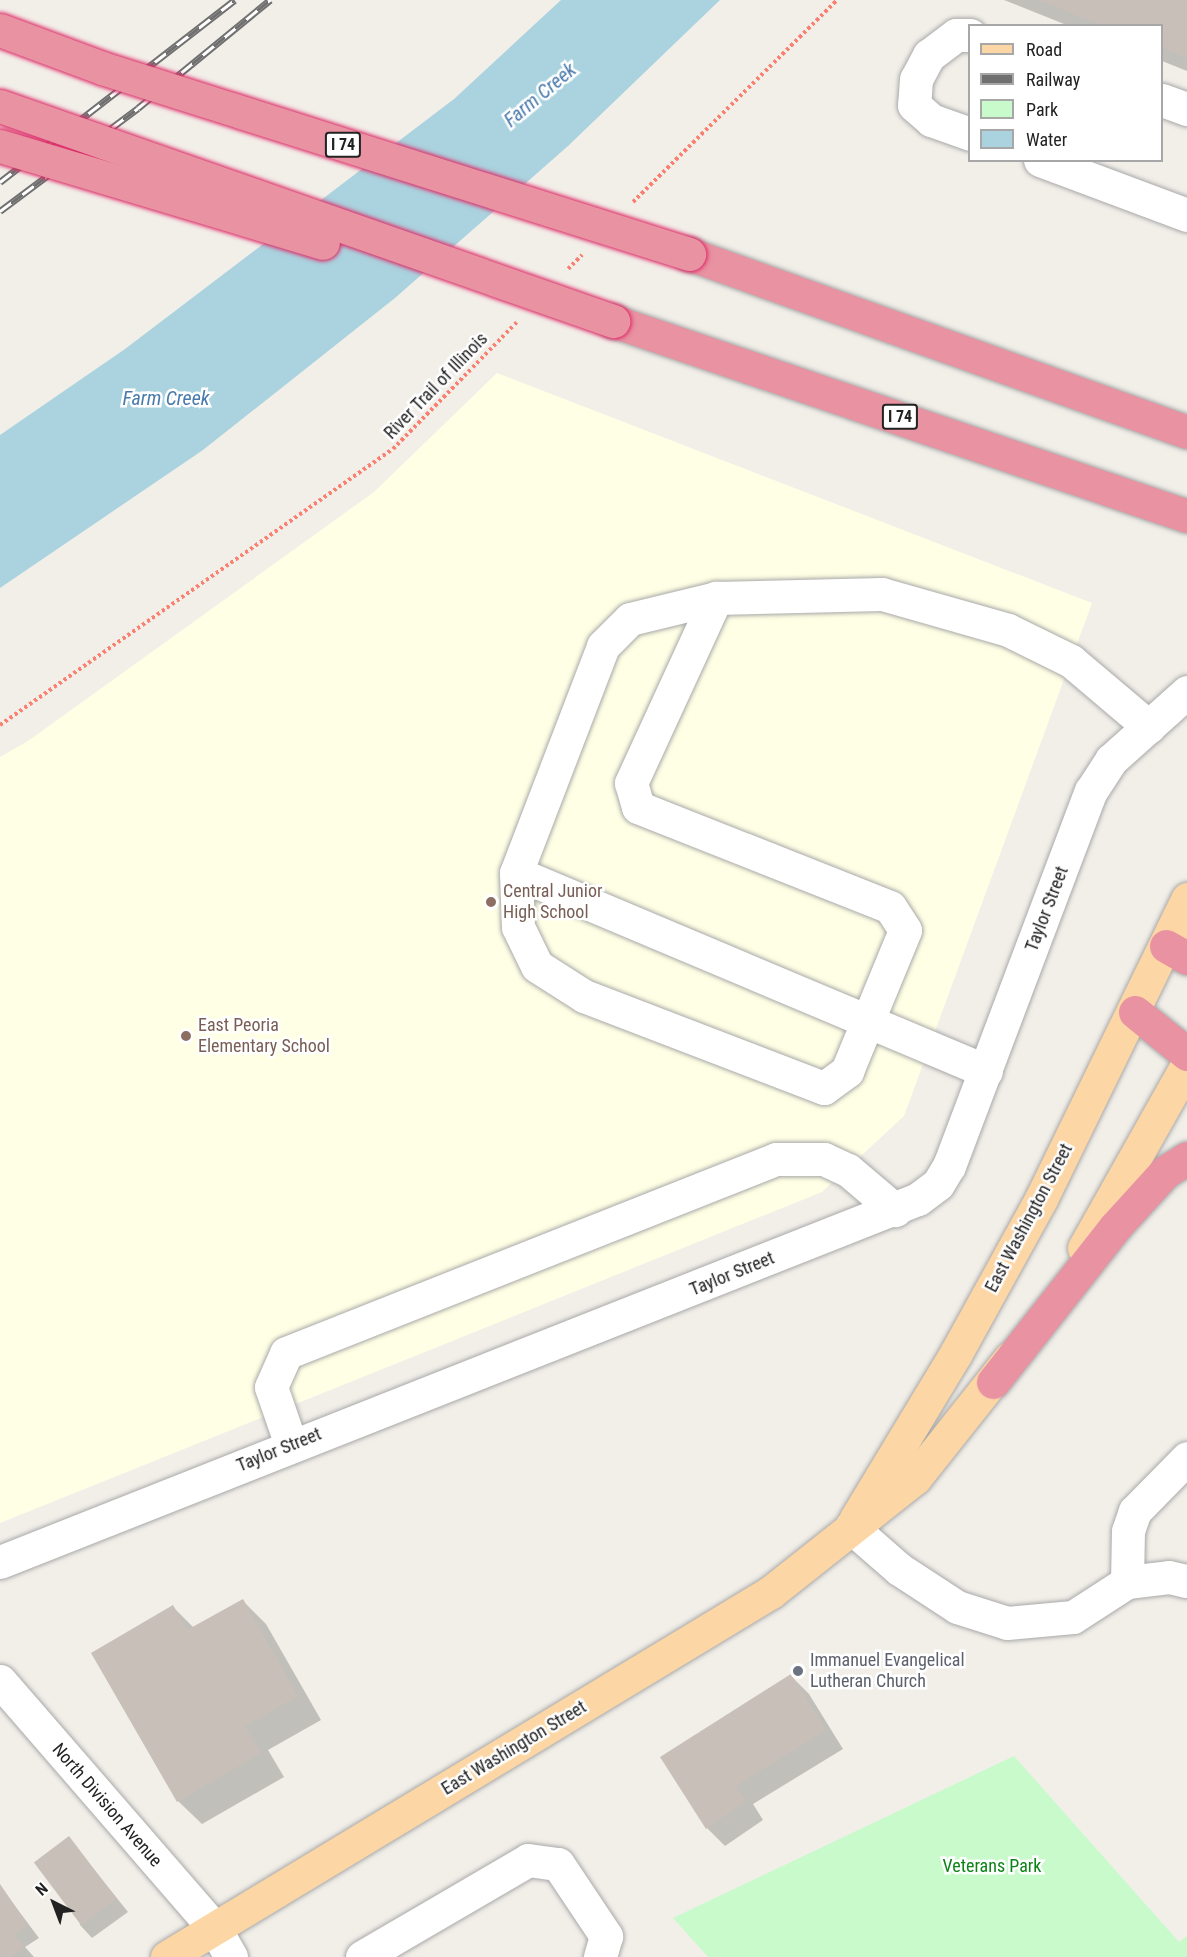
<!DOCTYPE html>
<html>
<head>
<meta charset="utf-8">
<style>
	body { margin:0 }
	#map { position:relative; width:1187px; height:1957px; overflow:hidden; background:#f2efe9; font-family:"Roboto Condensed",sans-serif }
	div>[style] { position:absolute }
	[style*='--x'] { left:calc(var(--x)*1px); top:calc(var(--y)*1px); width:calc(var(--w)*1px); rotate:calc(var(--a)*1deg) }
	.education>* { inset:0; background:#ffffe5 }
	.park>* { inset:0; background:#c8facc }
	.water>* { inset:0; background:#aad3df }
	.shadow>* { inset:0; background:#0003 }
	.building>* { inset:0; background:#c7bfb8; transform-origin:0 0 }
	.path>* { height:4px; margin-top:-2px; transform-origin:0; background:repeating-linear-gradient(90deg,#fa8072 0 3px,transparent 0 6px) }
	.roads { filter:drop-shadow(0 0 2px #a9a9a9) drop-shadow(0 0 2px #a9a9a9) }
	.minor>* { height:33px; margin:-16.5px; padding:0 16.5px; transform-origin:16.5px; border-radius:16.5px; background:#fff }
	.major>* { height:33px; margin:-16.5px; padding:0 16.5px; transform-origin:16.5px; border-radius:16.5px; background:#fcd6a4 }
	.highway>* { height:33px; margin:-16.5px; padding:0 16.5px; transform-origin:16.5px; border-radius:16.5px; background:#e892a2 }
	.rail>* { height:7px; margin-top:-3.5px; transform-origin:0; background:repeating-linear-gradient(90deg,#fff 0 14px,#707070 0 28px); box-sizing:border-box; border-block:2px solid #707070 }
	.bridges { filter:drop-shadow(0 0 2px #dc2a67) drop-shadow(0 0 2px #dc2a67) }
	.highway-bridge>* { height:33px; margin:-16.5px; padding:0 16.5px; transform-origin:16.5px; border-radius:16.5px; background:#e892a2 }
	.dots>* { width:16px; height:16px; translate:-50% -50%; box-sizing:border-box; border:3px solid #fff; border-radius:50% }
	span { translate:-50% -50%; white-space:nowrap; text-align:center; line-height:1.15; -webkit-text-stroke:5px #fff; paint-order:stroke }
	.shield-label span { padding:2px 4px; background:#fff; border:2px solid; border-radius:4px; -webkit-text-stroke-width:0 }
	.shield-label { font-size:16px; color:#222; font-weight:700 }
	.street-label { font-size:18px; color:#222 }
	.education-label { font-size:18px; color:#785e54 }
	.left { translate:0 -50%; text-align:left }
	.worship-label { font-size:18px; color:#5b616d }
	.park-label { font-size:18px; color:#0c8416 }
	.water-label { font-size:20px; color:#4a7aab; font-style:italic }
	.legend { position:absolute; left:968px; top:24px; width:195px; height:138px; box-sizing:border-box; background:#fff; border:2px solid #a7a7a7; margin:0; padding:8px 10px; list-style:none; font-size:18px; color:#222 }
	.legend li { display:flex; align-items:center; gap:12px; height:30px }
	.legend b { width:30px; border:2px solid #a7a7a7 }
	.north { position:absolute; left:24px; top:1873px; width:60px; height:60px; -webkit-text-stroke:4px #fff; paint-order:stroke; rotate:318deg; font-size:16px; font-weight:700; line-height:24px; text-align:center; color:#222 }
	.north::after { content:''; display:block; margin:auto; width:21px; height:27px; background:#222; clip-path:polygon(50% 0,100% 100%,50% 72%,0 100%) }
</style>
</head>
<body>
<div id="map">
	<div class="education">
		<div style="clip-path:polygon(497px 373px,1092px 603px,904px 1116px,822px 1192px,0 1523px,0 757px,28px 741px,374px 492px)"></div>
	</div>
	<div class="park">
		<div style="clip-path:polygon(1014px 1756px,1179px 1942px,1187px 1936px,1187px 1957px,708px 1957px,673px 1918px)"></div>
	</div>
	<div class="water">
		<div style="clip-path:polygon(561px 0,720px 0,568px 146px,395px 298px,203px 450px,0 588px,0 435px,125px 349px,454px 99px)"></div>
	</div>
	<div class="shadow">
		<div style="clip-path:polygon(1004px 0,1187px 0,1187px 71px,1162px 61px,1162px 26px,1069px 26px)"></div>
		<div style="clip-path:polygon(243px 1601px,266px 1624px,321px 1720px,268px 1750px,284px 1777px,202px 1824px,178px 1801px,173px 1607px,194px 1628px)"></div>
		<div style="clip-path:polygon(791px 1676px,809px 1694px,843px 1749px,753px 1804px,763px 1820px,725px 1846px,707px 1828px)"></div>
		<div style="clip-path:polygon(69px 1838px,128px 1912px,92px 1938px,80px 1925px)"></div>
		<div style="clip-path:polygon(0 1886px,39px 1938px,25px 1947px,34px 1957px,0 1957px)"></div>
	</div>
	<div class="building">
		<div style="clip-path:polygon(1038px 0,1187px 0,1187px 58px,1162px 48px,1162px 26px,1103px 26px)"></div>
		<div style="clip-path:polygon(243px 1599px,298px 1696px,245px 1726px,261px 1753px,177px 1802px,91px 1653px,173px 1605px,187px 1630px)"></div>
		<div style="clip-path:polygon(791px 1674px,826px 1730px,736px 1786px,746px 1801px,706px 1829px,660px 1757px)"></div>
		<div style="left:69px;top:1836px;width:79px;height:44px;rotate:53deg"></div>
		<div style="clip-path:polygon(0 1884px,28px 1925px,14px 1935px,25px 1947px,11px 1957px,0 1957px)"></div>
	</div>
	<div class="path">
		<div style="--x:633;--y:202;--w:287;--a:-44.7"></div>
		<div style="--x:568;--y:269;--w:20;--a:-45"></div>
		<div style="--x:0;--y:725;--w:480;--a:-35.1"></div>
		<div style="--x:393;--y:449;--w:177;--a:-45.7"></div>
	</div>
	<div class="roads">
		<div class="minor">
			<div style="--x:970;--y:35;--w:14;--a:180"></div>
			<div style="--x:956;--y:35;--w:34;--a:143"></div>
			<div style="--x:929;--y:55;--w:27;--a:118"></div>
			<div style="--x:916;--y:79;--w:26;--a:94"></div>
			<div style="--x:914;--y:105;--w:23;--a:41"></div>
			<div style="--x:931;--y:120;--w:41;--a:19.7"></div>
			<div style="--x:1162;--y:100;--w:27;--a:20"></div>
			<div style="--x:1040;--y:160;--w:157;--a:20.5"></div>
			<div style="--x:516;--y:873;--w:54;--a:87.9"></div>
			<div style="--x:518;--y:927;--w:43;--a:64"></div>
			<div style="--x:537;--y:966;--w:56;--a:32.6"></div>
			<div style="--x:584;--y:996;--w:257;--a:21"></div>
			<div style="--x:824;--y:1088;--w:29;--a:-36"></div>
			<div style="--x:847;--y:1071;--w:152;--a:-67.6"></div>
			<div style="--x:905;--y:930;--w:27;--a:-123"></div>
			<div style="--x:890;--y:907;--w:271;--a:-158.4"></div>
			<div style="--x:638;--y:807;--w:25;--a:-106"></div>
			<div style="--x:631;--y:783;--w:204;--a:-65.3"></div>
			<div style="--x:986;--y:1071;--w:510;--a:-157.16"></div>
			<div style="--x:516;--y:873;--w:243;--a:-69"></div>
			<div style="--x:603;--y:646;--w:38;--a:-45"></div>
			<div style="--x:630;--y:619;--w:89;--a:-13.7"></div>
			<div style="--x:716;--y:598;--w:166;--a:-1.4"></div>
			<div style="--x:882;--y:594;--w:131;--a:15.9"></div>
			<div style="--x:1008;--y:630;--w:70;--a:26.2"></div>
			<div style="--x:1071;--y:661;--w:102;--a:40.2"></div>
			<div style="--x:291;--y:1445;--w:61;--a:-109"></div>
			<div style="--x:271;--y:1387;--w:37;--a:-66"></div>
			<div style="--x:286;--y:1353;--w:527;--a:-21.6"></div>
			<div style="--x:776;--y:1159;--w:48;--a:0"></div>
			<div style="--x:824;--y:1159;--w:26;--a:25"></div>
			<div style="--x:848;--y:1170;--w:62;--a:40.4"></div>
			<div style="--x:851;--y:1527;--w:64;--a:41.2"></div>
			<div style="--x:899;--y:1569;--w:69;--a:33.2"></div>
			<div style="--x:957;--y:1607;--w:52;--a:17.7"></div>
			<div style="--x:1007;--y:1623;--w:66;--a:-5.2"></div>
			<div style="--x:1073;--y:1617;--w:64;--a:-32.9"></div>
			<div style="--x:1127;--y:1582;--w:42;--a:-6.8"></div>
			<div style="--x:1169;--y:1577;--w:18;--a:13"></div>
			<div style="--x:0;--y:1562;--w:987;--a:-21.58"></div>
			<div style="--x:918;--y:1199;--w:25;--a:-37"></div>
			<div style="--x:938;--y:1184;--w:21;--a:-59"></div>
			<div style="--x:949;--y:1166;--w:401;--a:-69.3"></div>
			<div style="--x:1091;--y:791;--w:37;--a:-57"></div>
			<div style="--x:1111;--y:760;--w:102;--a:-41.8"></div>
			<div style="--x:1127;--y:1582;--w:51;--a:-88.9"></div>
			<div style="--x:1128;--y:1531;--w:21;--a:-71"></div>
			<div style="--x:1135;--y:1511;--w:74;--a:-45.5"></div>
			<div style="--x:0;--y:1681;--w:328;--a:49.1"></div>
			<div style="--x:215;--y:1929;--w:32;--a:60"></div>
			<div style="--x:362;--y:1957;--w:192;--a:-30.3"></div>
			<div style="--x:528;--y:1860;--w:30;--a:8"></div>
			<div style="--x:558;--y:1864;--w:87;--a:56.3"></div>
			<div style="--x:606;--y:1936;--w:22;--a:106"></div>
		</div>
		<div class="major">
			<div style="--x:1084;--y:1248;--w:210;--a:-60.6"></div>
			<div style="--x:855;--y:1520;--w:195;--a:-58.8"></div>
			<div style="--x:956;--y:1353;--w:176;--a:-61.1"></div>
			<div style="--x:1041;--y:1199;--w:334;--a:-64"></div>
			<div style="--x:167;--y:1957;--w:706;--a:-31.14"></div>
			<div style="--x:771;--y:1592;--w:184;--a:-38.4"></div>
			<div style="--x:915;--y:1478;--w:153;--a:-51.6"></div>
		</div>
		<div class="highway">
			<div style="--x:689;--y:254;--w:529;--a:19.67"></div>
			<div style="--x:613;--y:321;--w:606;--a:18.76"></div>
			<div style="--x:1166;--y:946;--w:24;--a:30"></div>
			<div style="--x:1135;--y:1012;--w:67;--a:38.9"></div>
			<div style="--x:993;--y:1382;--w:196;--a:-51.8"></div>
			<div style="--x:1114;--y:1228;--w:76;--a:-47.7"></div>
			<div style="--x:1165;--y:1172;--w:26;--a:-32"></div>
		</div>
	</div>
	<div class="rail">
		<div style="--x:0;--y:182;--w:297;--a:-37.8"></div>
		<div style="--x:0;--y:211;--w:172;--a:-36.7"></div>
		<div style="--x:138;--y:108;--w:171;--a:-39.3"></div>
	</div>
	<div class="bridges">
		<div class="highway-bridge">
			<div style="--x:0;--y:30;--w:109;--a:20.4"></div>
			<div style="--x:102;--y:68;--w:616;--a:17.58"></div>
			<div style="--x:0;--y:106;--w:650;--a:19.33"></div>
			<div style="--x:0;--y:146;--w:337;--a:16.7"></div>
		</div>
	</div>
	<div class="dots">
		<div style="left:491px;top:902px;background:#8d6e63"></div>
		<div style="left:186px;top:1036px;background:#8d6e63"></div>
		<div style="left:798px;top:1671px;background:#6b7280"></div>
	</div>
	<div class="shield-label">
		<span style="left:343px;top:145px">I 74</span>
		<span style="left:900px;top:417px">I 74</span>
	</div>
	<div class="street-label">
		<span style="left:436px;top:386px;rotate:-46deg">River Trail of Illinois</span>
		<span style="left:1047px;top:909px;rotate:-69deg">Taylor Street</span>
		<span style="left:1029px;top:1218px;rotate:-62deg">East Washington Street</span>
		<span style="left:732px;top:1274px;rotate:-22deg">Taylor Street</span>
		<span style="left:279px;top:1450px;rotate:-22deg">Taylor Street</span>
		<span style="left:514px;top:1748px;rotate:-31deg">East Washington Street</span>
		<span style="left:107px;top:1805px;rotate:49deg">North Division Avenue</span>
	</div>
	<div class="education-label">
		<span class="left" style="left:503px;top:902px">Central Junior<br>High School</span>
		<span class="left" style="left:198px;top:1036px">East Peoria<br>Elementary School</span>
	</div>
	<div class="worship-label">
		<span class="left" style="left:810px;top:1671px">Immanuel Evangelical<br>Lutheran Church</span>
	</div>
	<div class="park-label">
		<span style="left:992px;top:1866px">Veterans Park</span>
	</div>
	<div class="water-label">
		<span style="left:540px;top:95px;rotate:-40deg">Farm Creek</span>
		<span style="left:166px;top:398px">Farm Creek</span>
	</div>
	<ul class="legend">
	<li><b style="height:8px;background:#fcd6a4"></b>Road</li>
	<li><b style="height:8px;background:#707070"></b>Railway</li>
	<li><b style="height:16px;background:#c8facc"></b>Park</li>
	<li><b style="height:16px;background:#aad3df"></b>Water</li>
	</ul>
	<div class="north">N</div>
</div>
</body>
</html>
